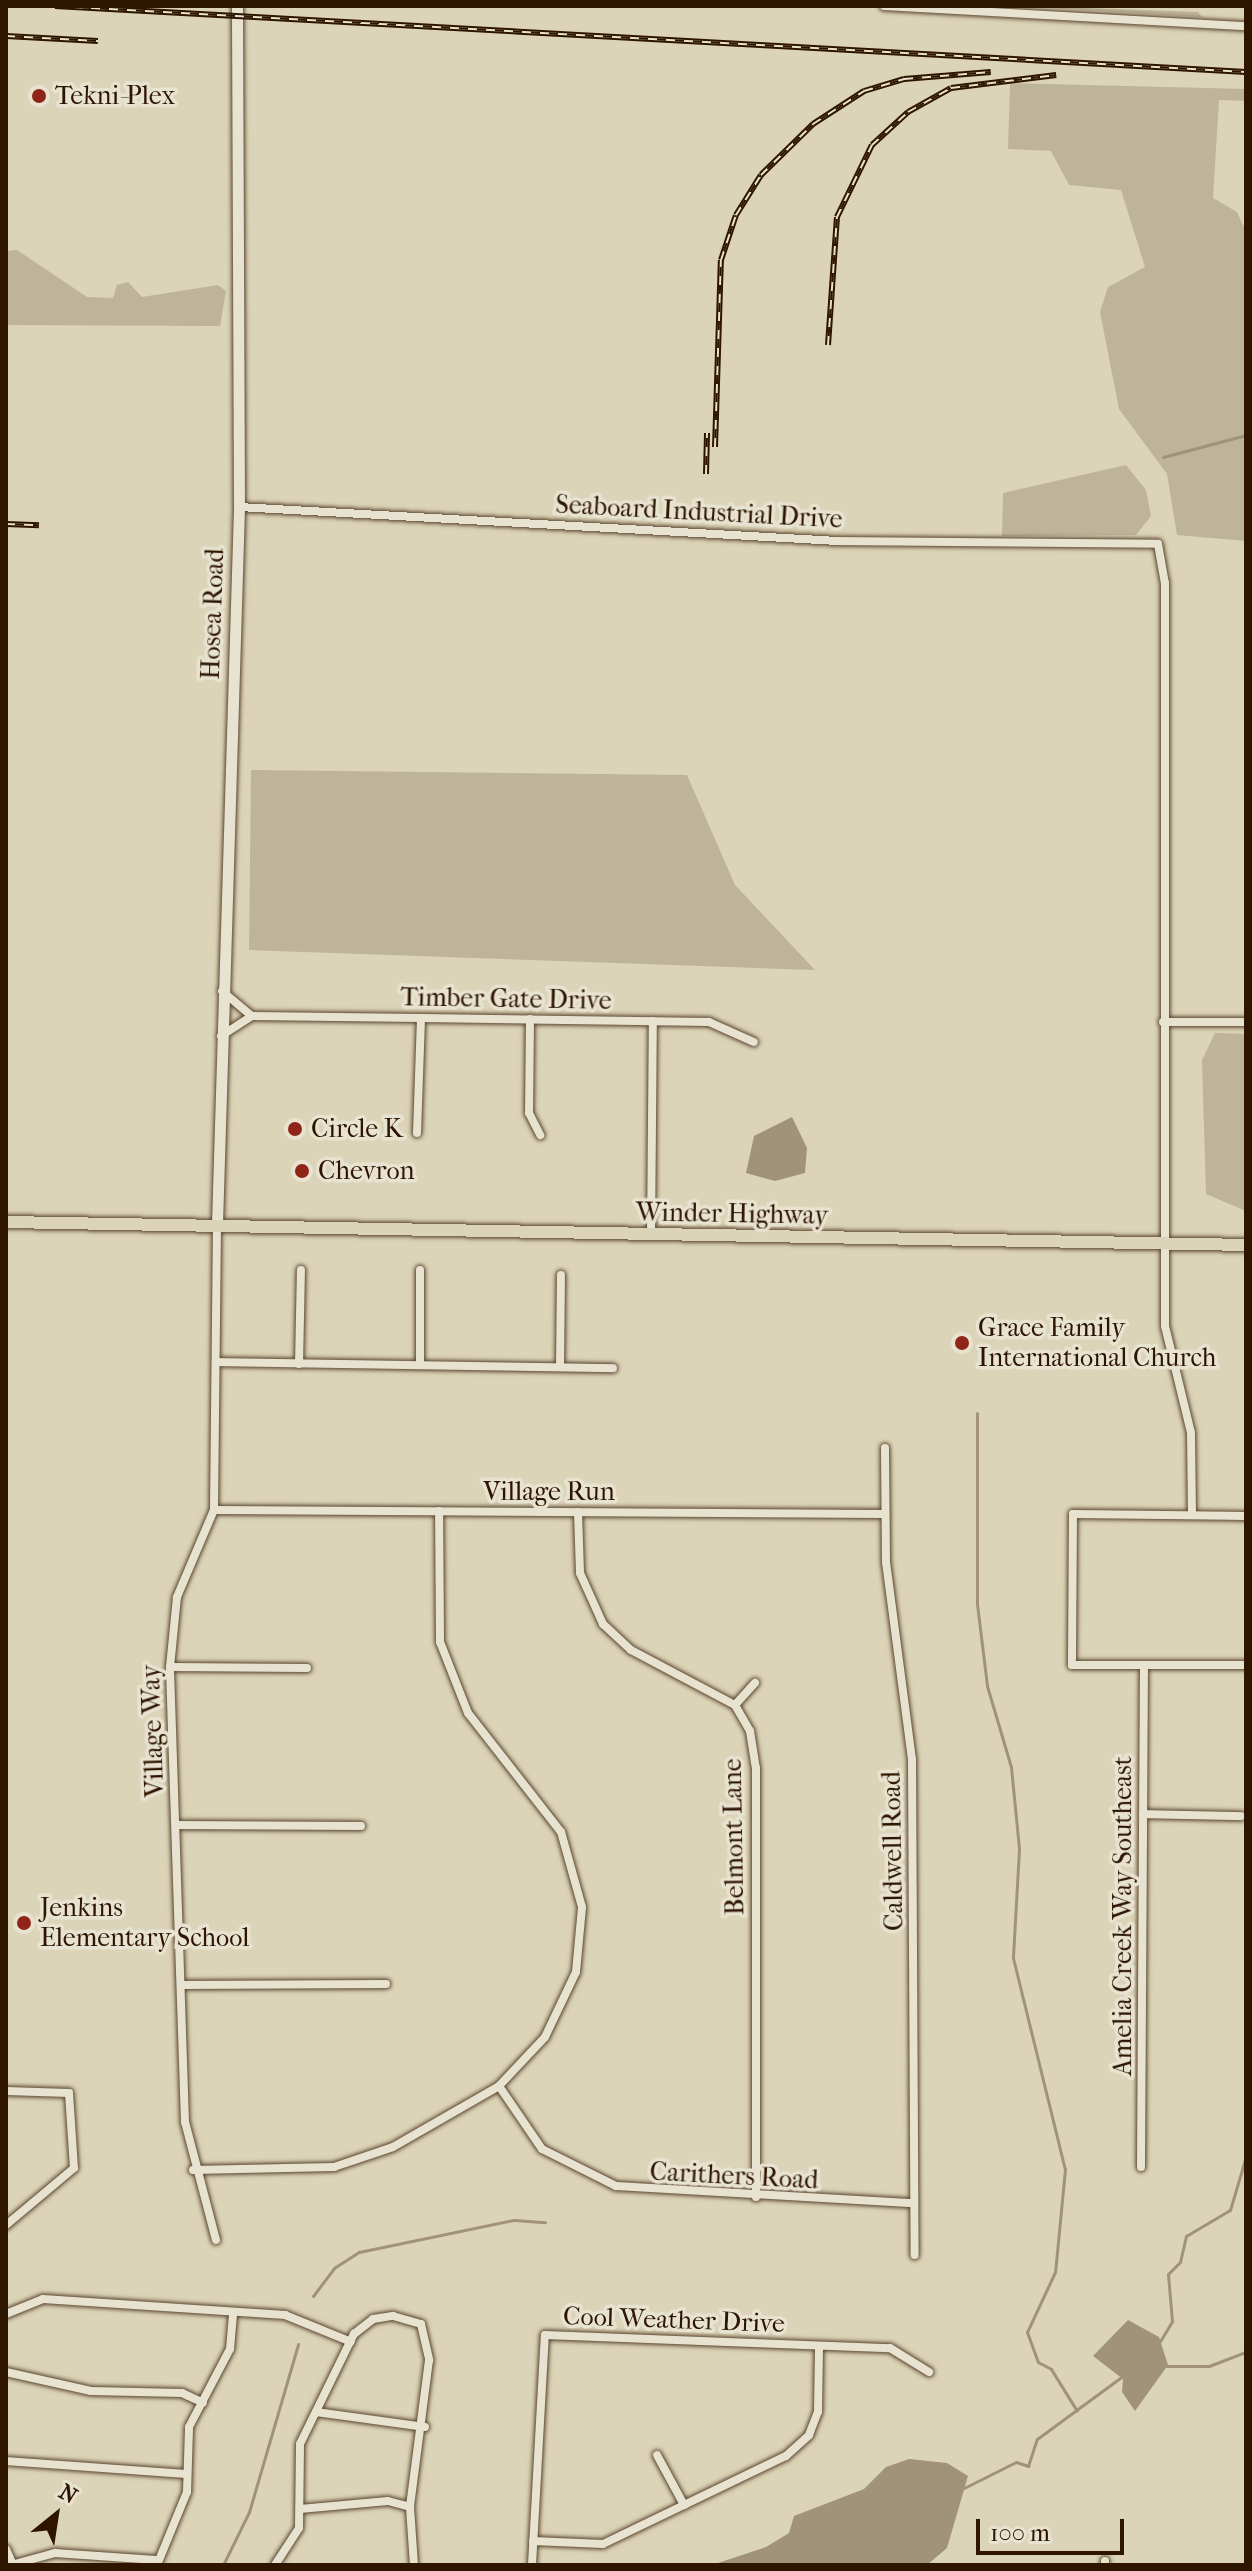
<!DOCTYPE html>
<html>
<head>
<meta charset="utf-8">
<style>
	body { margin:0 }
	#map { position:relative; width:1252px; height:2571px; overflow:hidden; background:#dcd4b8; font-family:"IM FELL French Canon",serif }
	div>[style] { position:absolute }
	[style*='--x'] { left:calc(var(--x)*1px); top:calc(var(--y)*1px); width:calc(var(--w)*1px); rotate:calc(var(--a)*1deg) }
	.green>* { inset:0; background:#beb499 }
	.water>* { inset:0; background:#a19379 }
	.stream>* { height:3px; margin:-1.5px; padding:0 1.5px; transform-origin:1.5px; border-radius:1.5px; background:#a19379 }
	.roads { filter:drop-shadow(0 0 2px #5a452e) drop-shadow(0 0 2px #5a452e) }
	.street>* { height:8px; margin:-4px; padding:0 4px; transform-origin:4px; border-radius:4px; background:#e8e3d1 }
	.secondary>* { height:11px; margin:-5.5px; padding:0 5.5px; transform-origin:5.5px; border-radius:5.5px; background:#e8e3d1 }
	.primary>* { height:12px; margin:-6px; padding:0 6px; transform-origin:6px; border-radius:6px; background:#dcd4b8 }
	.rail>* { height:6px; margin-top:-3px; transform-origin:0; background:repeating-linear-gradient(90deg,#e8e3d1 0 9px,#2e1500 0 18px); box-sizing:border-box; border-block:2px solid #2e1500 }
	.dots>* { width:22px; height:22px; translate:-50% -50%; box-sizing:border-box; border:4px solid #e8e3d1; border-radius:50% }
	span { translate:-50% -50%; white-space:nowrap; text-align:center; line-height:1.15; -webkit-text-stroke:7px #e8e3d1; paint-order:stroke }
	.poi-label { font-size:26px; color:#2e1500 }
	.left { translate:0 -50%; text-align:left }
	.street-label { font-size:26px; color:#2e1500 }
	.frame { position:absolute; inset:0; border:8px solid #2e1500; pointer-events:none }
	.north { position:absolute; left:16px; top:2475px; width:80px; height:80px; -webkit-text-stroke:6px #e8e3d1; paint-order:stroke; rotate:30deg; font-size:22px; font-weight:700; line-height:32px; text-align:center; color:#2e1500 }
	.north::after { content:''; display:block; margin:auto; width:28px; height:36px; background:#2e1500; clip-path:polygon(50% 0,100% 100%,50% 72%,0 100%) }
	.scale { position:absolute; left:976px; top:2519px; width:148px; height:36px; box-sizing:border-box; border:4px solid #2e1500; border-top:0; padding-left:10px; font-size:24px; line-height:28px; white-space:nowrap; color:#2e1500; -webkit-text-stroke:6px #e8e3d1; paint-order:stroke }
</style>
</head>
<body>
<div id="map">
	<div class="green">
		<div style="clip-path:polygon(1031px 6px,1198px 12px,1202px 17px,1032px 7px)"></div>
		<div style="clip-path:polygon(1010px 83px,1246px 89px,1246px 101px,1219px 100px,1213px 198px,1237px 212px,1246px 232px,1246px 541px,1177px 535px,1167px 474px,1119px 409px,1100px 312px,1108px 287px,1145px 267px,1121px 190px,1069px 185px,1051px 151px,1008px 149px)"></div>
		<div style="clip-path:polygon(17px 250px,87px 297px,113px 298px,117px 285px,128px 282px,142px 297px,218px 285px,226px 291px,220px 326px,6px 325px,6px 251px)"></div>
		<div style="clip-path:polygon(1126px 465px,1146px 490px,1151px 516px,1136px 535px,1002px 536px,1003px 493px)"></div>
		<div style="clip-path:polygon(251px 770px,687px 775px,735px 885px,815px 970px,249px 950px)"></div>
		<div style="clip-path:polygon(1215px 1033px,1246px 1034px,1246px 1211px,1206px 1194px,1202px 1060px)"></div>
	</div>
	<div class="water">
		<div style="clip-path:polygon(792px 1117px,807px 1148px,805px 1173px,775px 1181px,746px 1173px,754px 1136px)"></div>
		<div style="clip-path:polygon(1128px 2320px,1159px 2337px,1168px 2365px,1135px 2411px,1122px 2392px,1123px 2379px,1093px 2356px)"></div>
		<div style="clip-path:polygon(909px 2459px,947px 2463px,968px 2476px,947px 2548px,927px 2565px,712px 2565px,766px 2547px,789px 2533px,794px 2516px,864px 2489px,886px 2467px)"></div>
	</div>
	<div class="stream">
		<div style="--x:1163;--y:457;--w:86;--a:-14.8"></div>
		<div style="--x:977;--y:1413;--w:191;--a:90"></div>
		<div style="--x:977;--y:1604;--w:83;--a:83"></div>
		<div style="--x:987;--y:1686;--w:84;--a:73.5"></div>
		<div style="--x:1011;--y:1767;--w:82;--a:84.4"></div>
		<div style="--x:1019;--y:1849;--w:109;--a:93.2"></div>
		<div style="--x:1013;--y:1958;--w:217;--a:76.2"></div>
		<div style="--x:1065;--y:2169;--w:103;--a:95.5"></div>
		<div style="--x:1055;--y:2272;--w:66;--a:115"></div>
		<div style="--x:1027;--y:2332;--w:32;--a:70"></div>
		<div style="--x:1038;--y:2362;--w:15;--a:28"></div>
		<div style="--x:1051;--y:2369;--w:49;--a:58.2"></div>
		<div style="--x:313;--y:2296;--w:35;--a:-53"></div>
		<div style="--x:334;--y:2268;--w:30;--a:-33"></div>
		<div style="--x:359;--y:2252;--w:158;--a:-11.7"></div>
		<div style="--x:514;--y:2220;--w:31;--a:4"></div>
		<div style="--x:1159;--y:2343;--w:26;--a:-59"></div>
		<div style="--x:1172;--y:2321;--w:47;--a:-94.9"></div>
		<div style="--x:1168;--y:2274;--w:17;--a:-45"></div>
		<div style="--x:1180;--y:2262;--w:27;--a:-77"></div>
		<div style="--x:1186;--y:2236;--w:51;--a:-30.6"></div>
		<div style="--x:1230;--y:2210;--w:56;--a:-73.5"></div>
		<div style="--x:1166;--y:2366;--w:43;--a:0"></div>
		<div style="--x:1209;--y:2366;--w:40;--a:-21"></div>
		<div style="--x:956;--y:2492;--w:67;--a:-26.6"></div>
		<div style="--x:1016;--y:2462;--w:13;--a:18"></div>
		<div style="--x:1028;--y:2466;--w:28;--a:-72"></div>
		<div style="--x:1037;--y:2439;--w:108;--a:-36.3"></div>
		<div style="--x:223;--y:2565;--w:59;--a:-63.9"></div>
		<div style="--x:249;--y:2512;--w:175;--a:-73.7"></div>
	</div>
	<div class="roads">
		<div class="street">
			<div style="--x:884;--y:6;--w:363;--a:3.2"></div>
			<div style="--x:239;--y:507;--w:599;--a:3.25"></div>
			<div style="--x:837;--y:541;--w:321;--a:0.5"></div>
			<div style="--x:1158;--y:544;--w:40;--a:80"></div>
			<div style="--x:1165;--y:583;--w:743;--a:90"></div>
			<div style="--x:1165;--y:1326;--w:110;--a:76.3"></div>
			<div style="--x:1191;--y:1433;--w:82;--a:89.3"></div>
			<div style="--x:222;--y:991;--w:39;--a:40"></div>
			<div style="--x:530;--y:1019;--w:94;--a:90.6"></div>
			<div style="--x:529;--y:1113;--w:25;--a:63"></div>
			<div style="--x:1163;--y:1022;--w:83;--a:0"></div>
			<div style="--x:221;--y:1036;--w:37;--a:-33"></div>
			<div style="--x:252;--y:1016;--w:169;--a:0.7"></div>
			<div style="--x:421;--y:1018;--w:288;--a:0.8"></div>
			<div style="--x:709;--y:1022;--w:49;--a:24"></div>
			<div style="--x:417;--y:1133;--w:115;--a:-88"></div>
			<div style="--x:651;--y:1235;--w:214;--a:-89.5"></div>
			<div style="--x:216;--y:1362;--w:397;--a:0.9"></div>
			<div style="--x:299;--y:1364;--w:94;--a:-88.8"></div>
			<div style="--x:420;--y:1365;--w:95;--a:-90"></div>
			<div style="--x:560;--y:1367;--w:92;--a:-89.4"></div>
			<div style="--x:885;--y:1448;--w:114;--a:89.5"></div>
			<div style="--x:886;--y:1562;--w:199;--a:82.5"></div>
			<div style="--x:912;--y:1759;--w:496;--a:89.7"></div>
			<div style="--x:214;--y:1510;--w:669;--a:0.34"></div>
			<div style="--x:578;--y:1512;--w:61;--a:88.1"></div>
			<div style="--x:580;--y:1573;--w:56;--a:65.7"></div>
			<div style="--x:603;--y:1624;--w:38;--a:43"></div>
			<div style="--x:631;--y:1650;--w:118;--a:27.9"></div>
			<div style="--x:735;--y:1705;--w:30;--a:60"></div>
			<div style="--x:750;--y:1731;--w:37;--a:81"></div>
			<div style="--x:756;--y:1768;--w:429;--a:90"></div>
			<div style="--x:1246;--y:1516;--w:173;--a:-179.3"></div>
			<div style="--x:1073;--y:1514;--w:151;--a:90.4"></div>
			<div style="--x:1072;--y:1665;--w:174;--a:0"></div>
			<div style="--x:170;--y:1667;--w:137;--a:0.4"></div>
			<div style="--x:735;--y:1705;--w:30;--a:-48"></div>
			<div style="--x:1143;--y:1814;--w:98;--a:1.2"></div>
			<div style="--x:176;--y:1825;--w:185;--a:0.3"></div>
			<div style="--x:181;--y:1985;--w:205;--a:-0.3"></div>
			<div style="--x:499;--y:2086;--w:76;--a:55.7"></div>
			<div style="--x:542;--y:2149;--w:83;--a:26.6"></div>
			<div style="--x:616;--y:2186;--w:298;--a:3.3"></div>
			<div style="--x:6;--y:2091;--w:63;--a:1.8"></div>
			<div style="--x:69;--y:2093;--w:75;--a:86.2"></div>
			<div style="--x:74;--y:2168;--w:89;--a:140"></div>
			<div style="--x:1141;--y:2167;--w:502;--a:-89.66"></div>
			<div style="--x:193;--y:2170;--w:141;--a:-1.2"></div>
			<div style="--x:334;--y:2167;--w:62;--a:-18.7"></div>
			<div style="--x:393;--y:2147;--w:122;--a:-29.9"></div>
			<div style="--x:499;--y:2086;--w:67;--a:-46.8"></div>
			<div style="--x:545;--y:2037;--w:72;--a:-64.5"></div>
			<div style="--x:576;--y:1972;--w:65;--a:-84.7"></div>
			<div style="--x:582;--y:1907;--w:78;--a:-105.6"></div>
			<div style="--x:561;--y:1832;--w:151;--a:-128"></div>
			<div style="--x:468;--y:1713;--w:76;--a:-111.5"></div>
			<div style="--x:440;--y:1642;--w:131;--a:-90.4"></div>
			<div style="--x:216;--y:2240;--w:122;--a:-104.7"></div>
			<div style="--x:185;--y:2122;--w:455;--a:-91.9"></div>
			<div style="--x:170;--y:1667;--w:70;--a:-84.3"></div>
			<div style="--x:177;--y:1597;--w:95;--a:-67"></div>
			<div style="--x:214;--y:1510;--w:286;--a:-89.4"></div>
			<div style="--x:6;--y:2314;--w:40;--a:-22"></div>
			<div style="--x:43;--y:2299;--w:243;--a:3.8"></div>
			<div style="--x:285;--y:2315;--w:71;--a:22.2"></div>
			<div style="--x:6;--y:2372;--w:87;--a:12.6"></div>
			<div style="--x:91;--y:2391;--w:91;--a:1.3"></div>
			<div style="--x:182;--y:2393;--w:23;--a:25"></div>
			<div style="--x:316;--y:2412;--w:110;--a:7.8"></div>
			<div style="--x:657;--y:2455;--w:57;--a:61.6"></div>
			<div style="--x:6;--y:2461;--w:180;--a:4.1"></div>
			<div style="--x:300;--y:2509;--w:88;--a:-5.2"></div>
			<div style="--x:388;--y:2501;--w:23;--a:15"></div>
			<div style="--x:533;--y:2541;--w:70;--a:2.5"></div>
			<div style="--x:603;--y:2544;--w:203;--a:-25.7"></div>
			<div style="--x:786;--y:2456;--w:31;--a:-42"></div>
			<div style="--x:809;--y:2435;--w:25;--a:-69"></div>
			<div style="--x:818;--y:2412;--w:66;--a:-89.1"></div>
			<div style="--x:6;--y:2549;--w:17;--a:66"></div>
			<div style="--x:11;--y:2565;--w:46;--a:-15.3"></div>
			<div style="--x:55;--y:2553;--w:101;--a:4"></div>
			<div style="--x:157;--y:2565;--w:79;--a:-67.7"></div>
			<div style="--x:187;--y:2492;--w:65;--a:-88.2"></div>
			<div style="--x:189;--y:2427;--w:88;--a:-62.3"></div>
			<div style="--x:230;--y:2349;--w:36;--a:-85"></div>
			<div style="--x:275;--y:2565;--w:44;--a:-57"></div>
			<div style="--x:299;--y:2528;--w:84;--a:-89.3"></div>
			<div style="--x:300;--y:2444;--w:123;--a:-63.9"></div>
			<div style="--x:354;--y:2334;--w:24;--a:-38"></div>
			<div style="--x:373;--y:2319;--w:20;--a:-9"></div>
			<div style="--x:393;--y:2316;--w:29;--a:16"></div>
			<div style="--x:421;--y:2324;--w:37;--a:77"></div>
			<div style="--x:429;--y:2360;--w:148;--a:97.4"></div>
			<div style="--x:410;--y:2507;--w:58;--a:86.1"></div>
			<div style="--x:532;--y:2565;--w:230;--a:-86.8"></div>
			<div style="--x:545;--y:2335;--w:345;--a:2.2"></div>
			<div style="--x:890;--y:2348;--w:46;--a:31.6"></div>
			<div style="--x:1105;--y:2565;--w:4;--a:-90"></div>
		</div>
		<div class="secondary">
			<div style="--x:217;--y:1224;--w:717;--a:-88.24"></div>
			<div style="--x:239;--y:507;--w:501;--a:-90.23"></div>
		</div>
		<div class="primary">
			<div style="--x:6;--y:1222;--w:1240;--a:1.06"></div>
		</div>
	</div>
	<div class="rail">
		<div style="--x:55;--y:6;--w:1193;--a:3.17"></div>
		<div style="--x:6;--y:36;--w:92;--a:3.1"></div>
		<div style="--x:828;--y:345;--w:128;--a:-86"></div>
		<div style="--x:837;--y:217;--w:80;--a:-64.1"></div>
		<div style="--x:872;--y:145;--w:49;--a:-42.5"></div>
		<div style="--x:908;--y:112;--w:49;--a:-29.2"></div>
		<div style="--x:951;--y:88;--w:106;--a:-7.1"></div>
		<div style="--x:715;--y:447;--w:187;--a:-88.2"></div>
		<div style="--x:721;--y:260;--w:47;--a:-71.6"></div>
		<div style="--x:736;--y:215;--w:47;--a:-58"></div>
		<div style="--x:761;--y:175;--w:73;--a:-44.4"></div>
		<div style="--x:813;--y:124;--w:61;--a:-32.9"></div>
		<div style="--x:864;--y:91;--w:42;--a:-16.7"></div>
		<div style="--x:904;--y:79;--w:87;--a:-4.6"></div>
		<div style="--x:706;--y:474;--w:41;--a:-88.6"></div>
		<div style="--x:6;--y:524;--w:33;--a:2"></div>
	</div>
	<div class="dots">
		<div style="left:39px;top:96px;background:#8f2418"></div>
		<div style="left:295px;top:1129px;background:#8f2418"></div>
		<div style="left:302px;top:1171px;background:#8f2418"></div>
		<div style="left:962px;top:1343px;background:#8f2418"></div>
		<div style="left:24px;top:1923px;background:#8f2418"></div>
	</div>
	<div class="poi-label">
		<span class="left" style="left:55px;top:96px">Tekni-Plex</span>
		<span class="left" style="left:311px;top:1129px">Circle K</span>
		<span class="left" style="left:318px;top:1171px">Chevron</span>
		<span class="left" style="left:978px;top:1343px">Grace Family<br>International Church</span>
		<span class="left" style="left:40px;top:1923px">Jenkins<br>Elementary School</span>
	</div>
	<div class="street-label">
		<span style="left:699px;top:512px;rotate:3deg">Seaboard Industrial Drive</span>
		<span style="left:213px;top:614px;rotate:-88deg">Hosea Road</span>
		<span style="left:506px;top:999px;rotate:1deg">Timber Gate Drive</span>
		<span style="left:732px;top:1214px;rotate:1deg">Winder Highway</span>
		<span style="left:549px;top:1492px">Village Run</span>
		<span style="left:153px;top:1731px;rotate:-92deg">Village Way</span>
		<span style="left:734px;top:1837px;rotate:-91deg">Belmont Lane</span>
		<span style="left:893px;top:1851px;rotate:-91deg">Caldwell Road</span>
		<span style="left:1123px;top:1916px;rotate:-90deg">Amelia Creek Way Southeast</span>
		<span style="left:734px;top:2176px;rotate:3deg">Carithers Road</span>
		<span style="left:674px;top:2320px;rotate:2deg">Cool Weather Drive</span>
	</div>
	<div class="frame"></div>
	<div class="north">N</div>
	<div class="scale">100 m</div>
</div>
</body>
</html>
